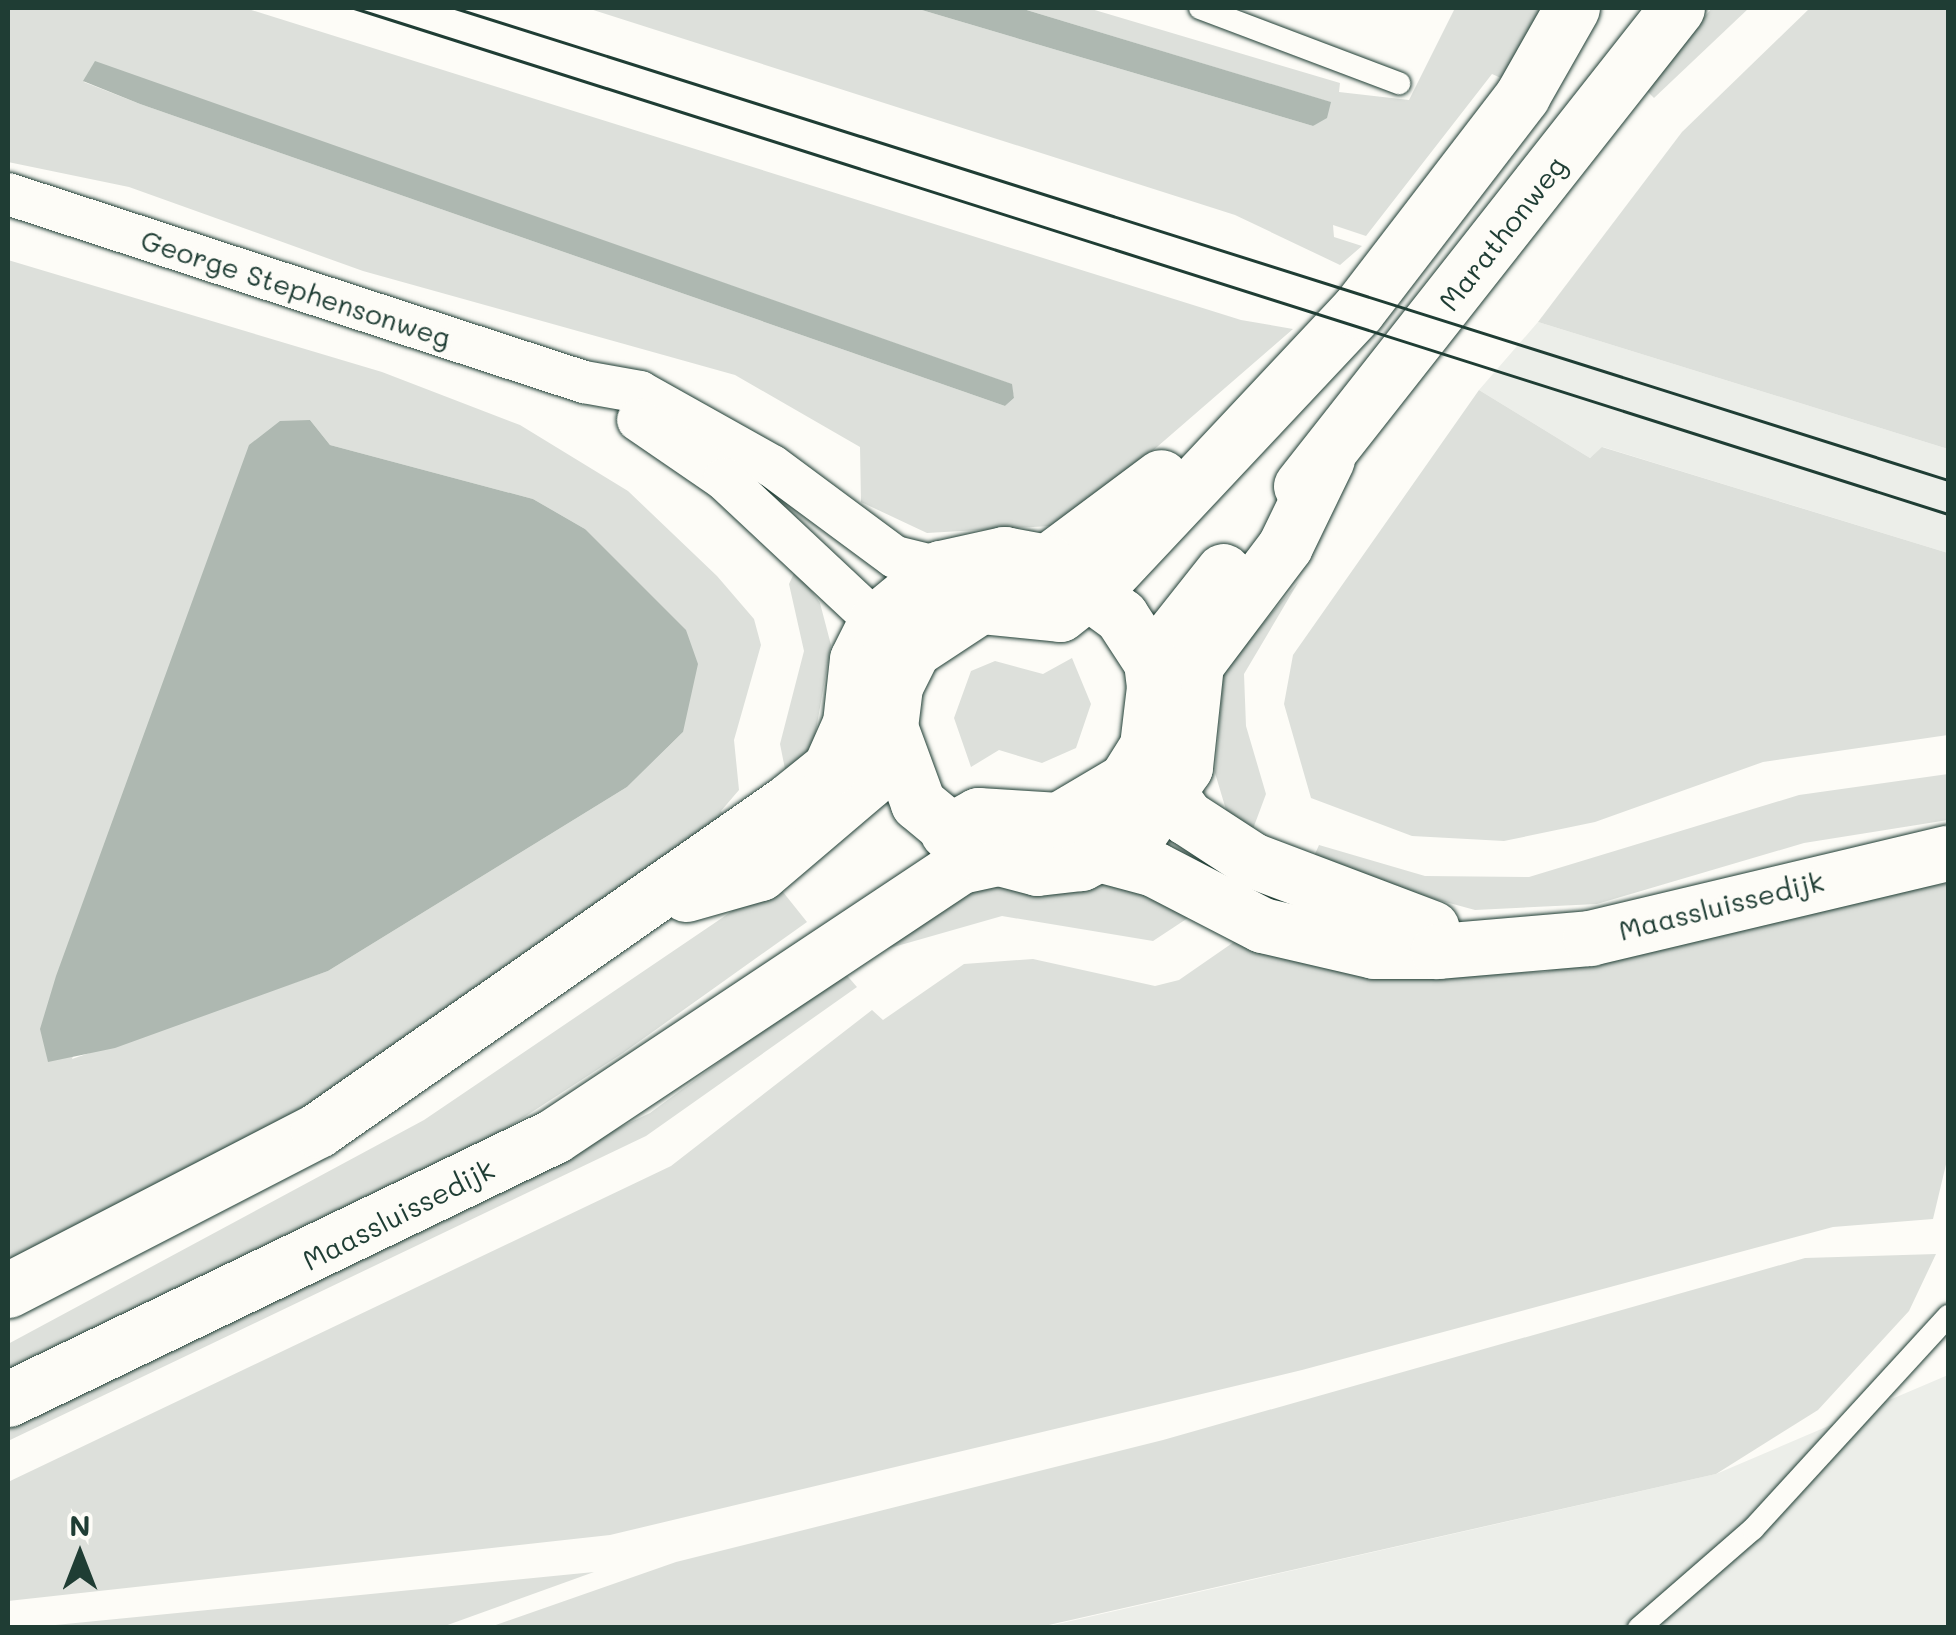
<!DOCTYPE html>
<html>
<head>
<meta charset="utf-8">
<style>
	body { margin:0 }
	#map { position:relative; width:1956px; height:1635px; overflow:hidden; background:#fdfcf7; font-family:Mali,sans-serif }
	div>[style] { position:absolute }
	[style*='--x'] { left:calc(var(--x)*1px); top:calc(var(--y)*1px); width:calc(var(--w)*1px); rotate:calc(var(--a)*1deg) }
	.built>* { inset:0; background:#eceee9 }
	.green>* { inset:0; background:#dde0db }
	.water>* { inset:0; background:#aeb8b1 }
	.roads { filter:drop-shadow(0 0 2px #1f3d34) drop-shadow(0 0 2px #1f3d34) }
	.service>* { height:22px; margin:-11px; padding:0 11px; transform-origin:11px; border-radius:11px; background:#fdfcf7 }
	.minor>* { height:42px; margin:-21px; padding:0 21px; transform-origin:21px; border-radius:21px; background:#fdfcf7 }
	.tertiary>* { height:55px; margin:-27.5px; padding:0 27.5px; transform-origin:27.5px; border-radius:27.5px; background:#fdfcf7 }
	.secondary>* { height:55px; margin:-27.5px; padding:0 27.5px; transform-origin:27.5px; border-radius:27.5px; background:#fdfcf7 }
	.tram>* { height:2.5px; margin:-1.25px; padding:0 1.25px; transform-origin:1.25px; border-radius:1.25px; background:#1f3d34 }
	span { translate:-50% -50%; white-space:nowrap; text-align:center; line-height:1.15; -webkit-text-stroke:8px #fdfcf7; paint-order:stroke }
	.street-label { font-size:28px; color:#1f3d34 }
	.frame { position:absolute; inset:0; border:10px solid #1f3d34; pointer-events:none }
	.north { position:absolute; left:30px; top:1505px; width:100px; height:100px; -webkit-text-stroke:8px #fdfcf7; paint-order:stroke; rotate:0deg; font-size:28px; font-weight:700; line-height:40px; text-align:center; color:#1f3d34 }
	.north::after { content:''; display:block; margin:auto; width:35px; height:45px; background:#1f3d34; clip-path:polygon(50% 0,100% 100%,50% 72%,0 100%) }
</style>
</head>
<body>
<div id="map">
	<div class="built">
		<div style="clip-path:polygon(1538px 322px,1948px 449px,1948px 553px,1603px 447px,1590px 458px,1479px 390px)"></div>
		<div style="clip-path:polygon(1948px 1375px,1948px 1627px,1040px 1628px,1716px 1474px)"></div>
	</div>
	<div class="green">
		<div style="clip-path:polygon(evenodd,8px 8px,245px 8px,1241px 320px,1293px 329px,1067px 525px,927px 533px,861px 502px,860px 447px,735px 375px,363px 271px,129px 187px,8px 162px,8px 8px,95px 62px,1011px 384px,1014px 398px,1005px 406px,140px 104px,84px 82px,95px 62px)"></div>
		<div style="clip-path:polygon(587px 8px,915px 8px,1313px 126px,1330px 102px,1020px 8px,1088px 8px,1340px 83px,1339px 92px,1409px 100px,1455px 8px,1545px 8px,1503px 79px,1492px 74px,1366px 236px,1333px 225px,1334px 237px,1362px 246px,1340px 265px,1235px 215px)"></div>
		<div style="clip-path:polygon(1712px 8px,1749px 8px,1654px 98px,1644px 88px)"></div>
		<div style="clip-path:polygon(1810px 8px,1948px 8px,1948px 449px,1538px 322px,1682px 132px)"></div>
		<div style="clip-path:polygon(evenodd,8px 260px,382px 372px,520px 425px,628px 491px,717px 576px,754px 619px,761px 645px,734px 740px,739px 790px,721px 811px,733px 826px,408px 1053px,8px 1272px,8px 260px,310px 420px,330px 445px,533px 499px,585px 529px,683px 732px,627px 787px,328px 971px,72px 1059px,310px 420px)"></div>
		<div style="clip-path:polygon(1479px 390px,1590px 458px,1602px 447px,1948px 553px,1948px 735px,1763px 762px,1595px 822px,1504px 841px,1412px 836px,1311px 798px,1284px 704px,1293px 655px)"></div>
		<div style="clip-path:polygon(796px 569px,820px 603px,831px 645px,813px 747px,787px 779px,780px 744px,804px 651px,789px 584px)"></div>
		<div style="clip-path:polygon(1299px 581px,1244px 674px,1246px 726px,1266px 794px,1250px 837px,1227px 813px,1215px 773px,1224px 669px)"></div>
		<div style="clip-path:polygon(1072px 658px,1091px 704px,1076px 748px,1042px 763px,999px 750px,971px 767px,954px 718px,971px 671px,995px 661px,1043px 674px)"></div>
		<div style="clip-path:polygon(1948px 774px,1948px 820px,1804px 843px,1597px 904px,1475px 910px,1310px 865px,1319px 845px,1425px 876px,1529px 877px,1799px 795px)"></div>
		<div style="clip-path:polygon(775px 882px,807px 922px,623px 1053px,444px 1169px,8px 1380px,8px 1344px,424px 1120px)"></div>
		<div style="clip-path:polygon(1128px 883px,1197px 912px,1153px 941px,1002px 916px,883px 950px,956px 896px,988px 886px)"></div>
		<div style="clip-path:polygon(1948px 884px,1948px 1156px,1933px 1219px,1833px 1227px,1302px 1370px,610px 1535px,8px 1601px,8px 1482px,671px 1166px,872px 1010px,883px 1020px,964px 964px,1033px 959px,1155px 986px,1179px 980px,1244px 935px,1400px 975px,1544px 972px,1897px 887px)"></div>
		<div style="clip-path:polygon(843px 971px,857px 987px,646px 1136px,8px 1441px,8px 1419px,650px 1113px)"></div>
		<div style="clip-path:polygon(1936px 1254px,1909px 1311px,1818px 1410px,1716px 1474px,1040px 1627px,490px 1627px,676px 1562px,1163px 1440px,1805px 1258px)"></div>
		<div style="clip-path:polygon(594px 1572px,442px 1627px,35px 1627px)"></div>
	</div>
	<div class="water">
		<div style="clip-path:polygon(915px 8px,1020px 8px,1331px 102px,1327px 118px,1313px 126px)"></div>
		<div style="clip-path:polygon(95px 61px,1012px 384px,1014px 398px,1005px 406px,140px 104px,83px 81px)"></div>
		<div style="clip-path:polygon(310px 420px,330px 445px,533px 499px,585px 529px,686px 630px,698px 664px,683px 732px,627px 787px,328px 971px,115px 1048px,48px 1062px,40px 1029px,56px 976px,249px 445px,280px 421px)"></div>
	</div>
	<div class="roads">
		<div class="service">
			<div style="--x:1200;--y:8;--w:213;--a:20.7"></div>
			<div style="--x:1639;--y:1628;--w:151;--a:-41"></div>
			<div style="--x:1753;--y:1529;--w:289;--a:-47.5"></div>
		</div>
		<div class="minor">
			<div style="--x:8;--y:194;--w:606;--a:18.08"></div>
			<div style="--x:584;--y:382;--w:57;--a:10.1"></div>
			<div style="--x:640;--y:392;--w:151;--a:29.3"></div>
			<div style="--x:772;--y:466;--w:153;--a:36.5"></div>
			<div style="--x:895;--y:557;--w:46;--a:13.7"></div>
			<div style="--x:638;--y:420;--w:104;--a:34.5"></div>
			<div style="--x:724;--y:479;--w:208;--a:43.1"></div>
		</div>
		<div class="tertiary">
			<div style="--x:686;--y:894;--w:77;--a:-15.8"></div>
			<div style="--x:760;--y:873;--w:142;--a:-40.4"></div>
			<div style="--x:868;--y:781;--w:44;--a:-57"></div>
			<div style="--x:8;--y:1290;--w:349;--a:-27.3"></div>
			<div style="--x:318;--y:1130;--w:575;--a:-34.93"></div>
			<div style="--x:789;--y:801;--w:53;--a:-38.8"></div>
			<div style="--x:830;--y:768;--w:49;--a:-66"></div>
			<div style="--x:8;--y:1399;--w:606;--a:-25.72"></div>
			<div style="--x:554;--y:1136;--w:488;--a:-33.6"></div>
			<div style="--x:960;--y:866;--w:34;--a:-12"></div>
		</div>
		<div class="secondary">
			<div style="--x:1327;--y:459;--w:97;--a:115.8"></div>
			<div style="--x:1285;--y:546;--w:148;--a:127"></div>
			<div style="--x:1196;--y:664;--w:104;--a:96.1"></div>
			<div style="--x:1185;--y:767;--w:79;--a:124.7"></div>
			<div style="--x:1140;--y:832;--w:67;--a:152.3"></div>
			<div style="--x:1081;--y:863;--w:44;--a:173.5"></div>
			<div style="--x:1037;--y:868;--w:62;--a:-165.1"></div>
			<div style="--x:977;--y:852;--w:77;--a:-140.3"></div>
			<div style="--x:918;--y:803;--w:81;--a:-110.2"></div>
			<div style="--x:890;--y:727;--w:41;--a:-83"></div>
			<div style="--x:895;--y:686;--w:40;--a:-63.4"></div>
			<div style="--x:913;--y:650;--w:80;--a:-33.3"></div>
			<div style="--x:980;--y:606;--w:80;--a:5.7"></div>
			<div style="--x:1060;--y:614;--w:61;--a:-38.4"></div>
			<div style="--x:1108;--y:576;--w:365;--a:-46.8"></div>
			<div style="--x:1358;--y:310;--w:270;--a:-52.5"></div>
			<div style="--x:1522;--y:96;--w:101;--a:-60.4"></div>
			<div style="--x:1301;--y:486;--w:608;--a:-51.81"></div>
			<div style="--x:1047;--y:562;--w:142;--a:-36.7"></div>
			<div style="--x:1151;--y:662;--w:116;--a:-51.6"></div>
			<div style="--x:850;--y:723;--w:64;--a:-83.8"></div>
			<div style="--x:857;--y:659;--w:42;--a:-63.4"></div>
			<div style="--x:876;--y:621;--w:83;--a:-39.6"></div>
			<div style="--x:940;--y:568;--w:66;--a:-12.3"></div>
			<div style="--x:1004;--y:554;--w:44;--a:10.5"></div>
			<div style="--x:1047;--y:562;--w:92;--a:36.1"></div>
			<div style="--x:1121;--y:616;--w:55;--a:56.9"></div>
			<div style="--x:1151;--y:662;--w:25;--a:83"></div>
			<div style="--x:1154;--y:687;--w:59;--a:96.8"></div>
			<div style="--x:1147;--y:746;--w:40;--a:122"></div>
			<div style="--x:1126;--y:780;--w:79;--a:149.5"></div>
			<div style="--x:1058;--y:820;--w:80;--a:-176.4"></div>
			<div style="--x:978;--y:815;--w:35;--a:151"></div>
			<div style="--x:1150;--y:767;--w:62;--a:54.2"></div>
			<div style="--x:1186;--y:817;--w:79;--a:33.1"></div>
			<div style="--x:1252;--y:860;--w:192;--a:20.7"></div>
			<div style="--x:1102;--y:855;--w:54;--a:15.1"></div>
			<div style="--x:1154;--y:869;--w:122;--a:27.4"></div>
			<div style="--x:1262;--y:925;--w:115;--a:13.1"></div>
			<div style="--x:1374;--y:951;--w:64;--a:0"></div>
			<div style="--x:1438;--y:951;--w:153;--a:-4.9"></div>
			<div style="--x:1590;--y:938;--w:368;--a:-13.4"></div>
		</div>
	</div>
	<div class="tram">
		<div style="--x:354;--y:8;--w:1672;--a:17.61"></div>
		<div style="--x:455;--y:8;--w:1566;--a:17.54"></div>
	</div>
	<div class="street-label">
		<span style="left:1502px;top:233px;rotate:-52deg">Marathonweg</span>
		<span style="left:296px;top:288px;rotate:18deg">George Stephensonweg</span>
		<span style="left:1721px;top:905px;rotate:-14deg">Maassluissedijk</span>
		<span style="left:398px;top:1214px;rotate:-27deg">Maassluissedijk</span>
	</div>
	<div class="frame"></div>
	<div class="north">N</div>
</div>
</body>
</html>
